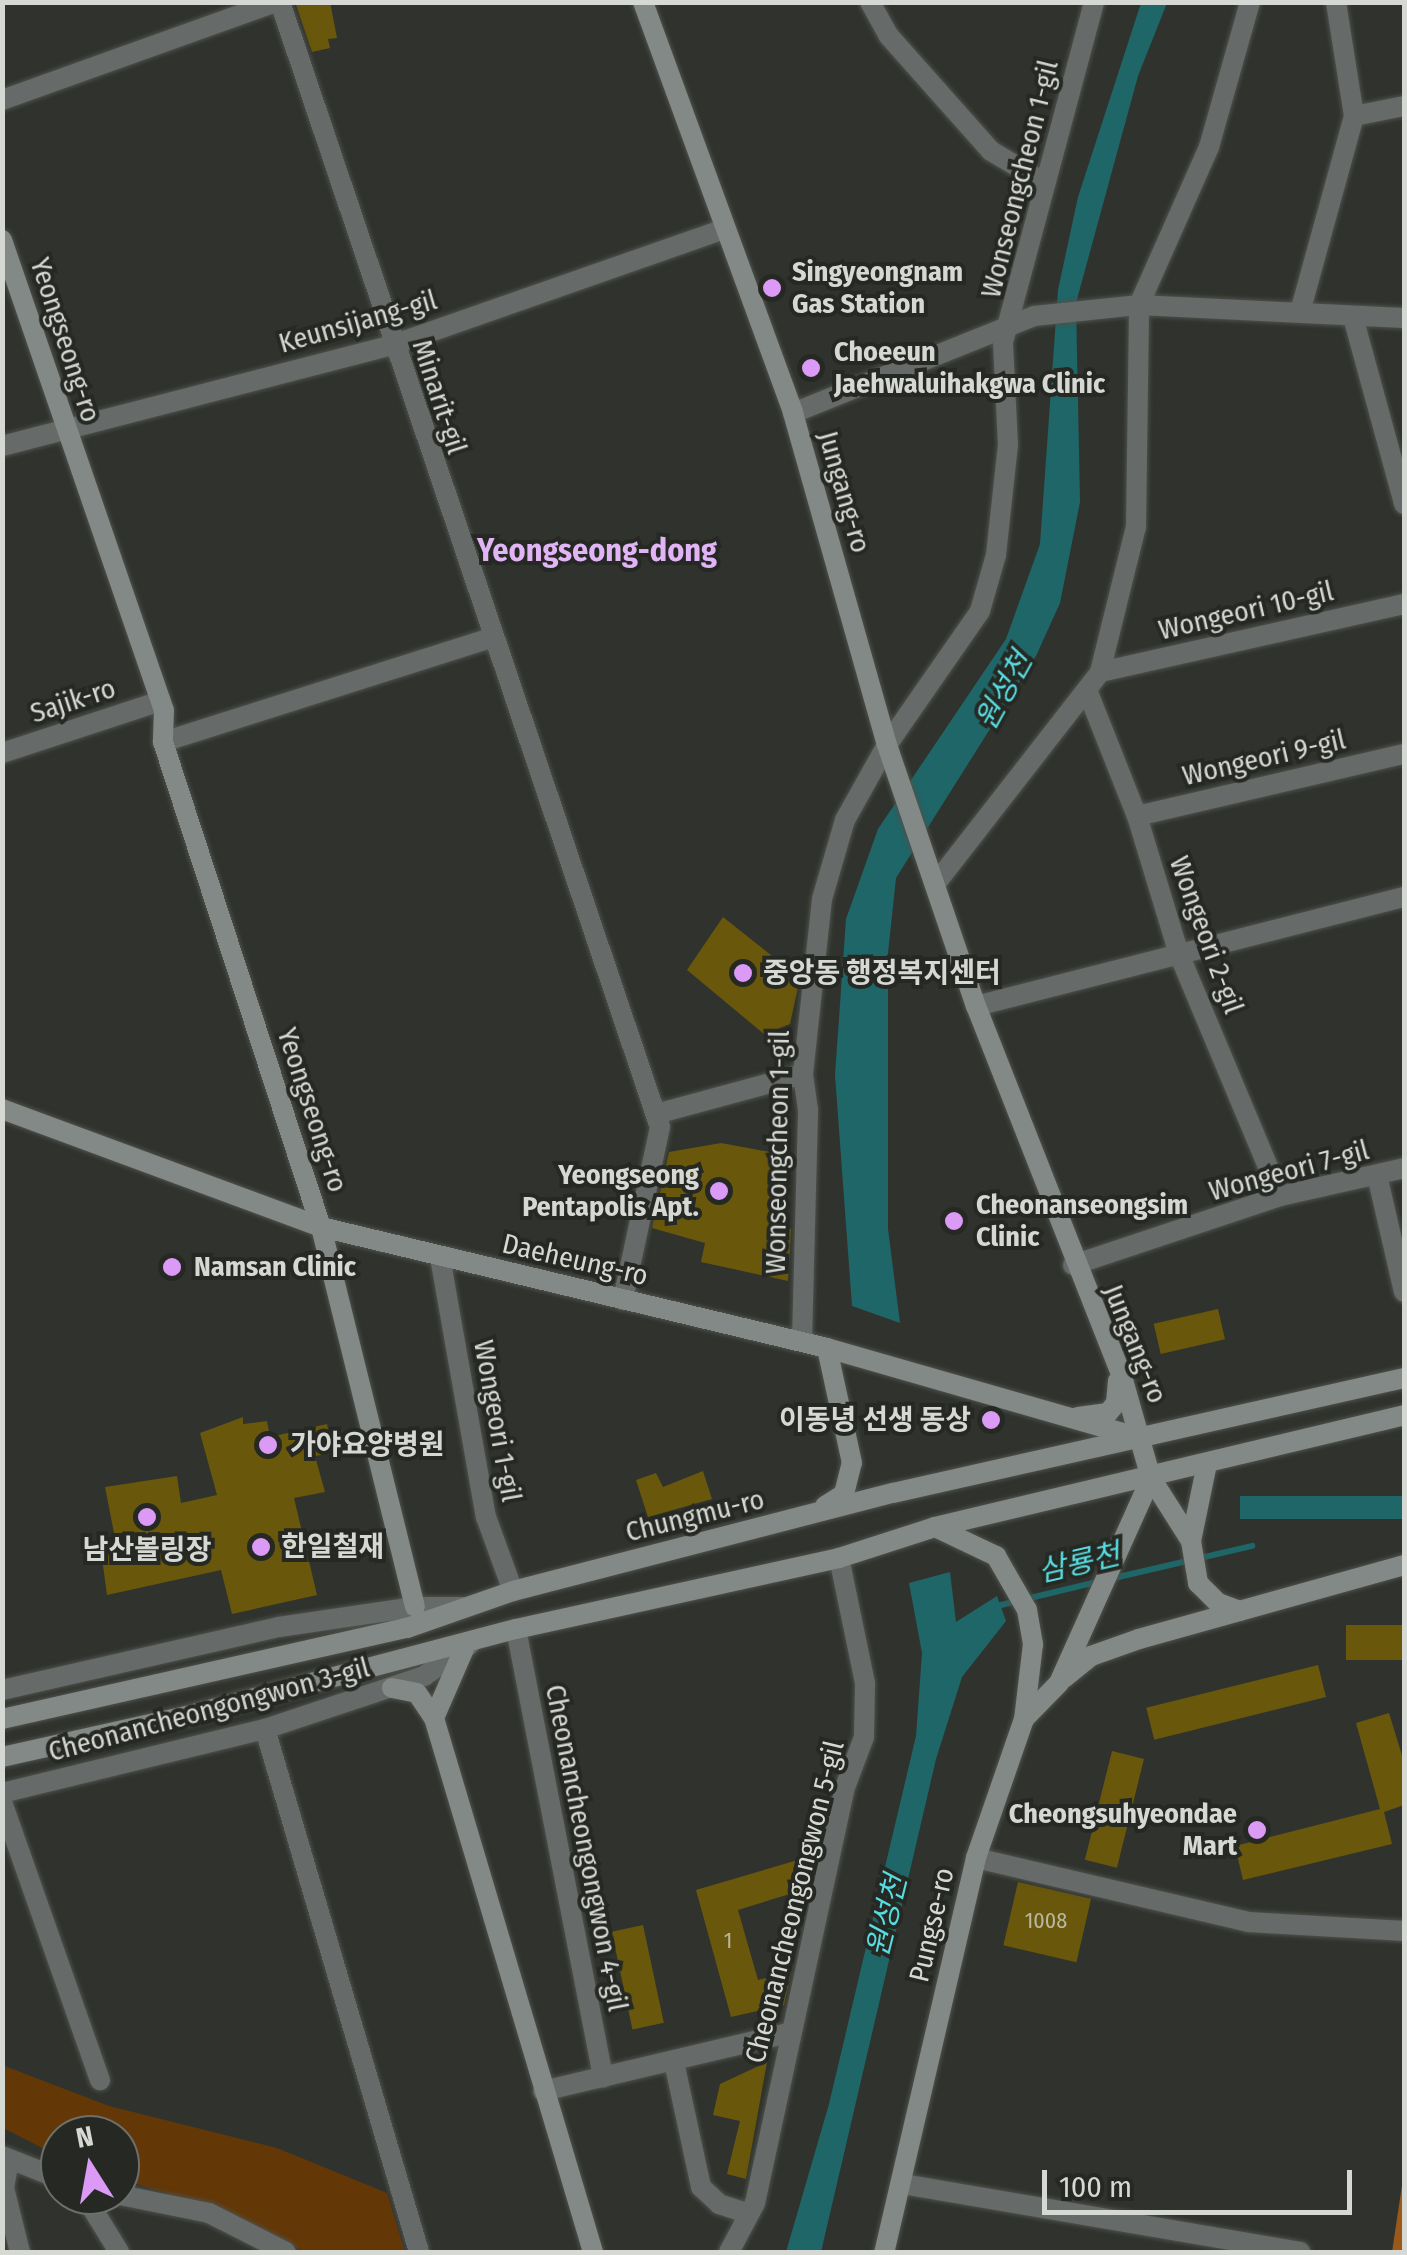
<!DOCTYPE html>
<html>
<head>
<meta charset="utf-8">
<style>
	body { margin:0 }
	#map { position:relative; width:1407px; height:2255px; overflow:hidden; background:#30332d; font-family:"Fira Sans Condensed","Noto Sans KR",sans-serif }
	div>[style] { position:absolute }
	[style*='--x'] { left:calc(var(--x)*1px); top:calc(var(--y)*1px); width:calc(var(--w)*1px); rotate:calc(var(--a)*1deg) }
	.green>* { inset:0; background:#643707 }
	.forest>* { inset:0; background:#9a5918 }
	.water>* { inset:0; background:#1f6668; transform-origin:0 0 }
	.stream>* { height:6px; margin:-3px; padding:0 3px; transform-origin:3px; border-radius:3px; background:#1f6668 }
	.building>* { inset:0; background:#69570b; transform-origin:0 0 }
	.roads { filter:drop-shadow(0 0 2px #4e514b) drop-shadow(0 0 2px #4e514b) }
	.street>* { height:20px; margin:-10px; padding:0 10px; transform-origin:10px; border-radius:10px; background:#666a68 }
	.secondary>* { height:20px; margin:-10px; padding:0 10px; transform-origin:10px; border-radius:10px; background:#838986 }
	.dots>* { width:28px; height:28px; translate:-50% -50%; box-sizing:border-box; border:5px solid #262923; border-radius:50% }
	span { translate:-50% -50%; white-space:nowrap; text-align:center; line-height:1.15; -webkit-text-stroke:8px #262923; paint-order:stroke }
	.number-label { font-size:22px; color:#bbb8a2 }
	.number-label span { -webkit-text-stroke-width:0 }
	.street-label { font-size:28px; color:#d6d8d4 }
	.poi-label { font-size:28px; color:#d6d8d4; font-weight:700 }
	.left { translate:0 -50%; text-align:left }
	.right { translate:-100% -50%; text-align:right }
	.water-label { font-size:30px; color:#57dce1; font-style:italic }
	.quarter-label { font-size:32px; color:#e1b4f5; font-weight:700 }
	.frame { position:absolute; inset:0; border:5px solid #d6d8d4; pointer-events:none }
	.north { position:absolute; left:40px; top:2115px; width:100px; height:100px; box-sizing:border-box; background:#262923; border:2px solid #6c6f6a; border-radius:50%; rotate:349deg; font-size:28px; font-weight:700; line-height:40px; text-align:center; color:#d6d8d4 }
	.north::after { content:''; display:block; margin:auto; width:35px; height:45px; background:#da9af6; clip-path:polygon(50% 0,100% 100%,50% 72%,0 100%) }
	.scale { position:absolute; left:1042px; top:2170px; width:310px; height:45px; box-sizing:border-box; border:5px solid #d6d8d4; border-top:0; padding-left:12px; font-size:30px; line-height:35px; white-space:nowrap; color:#d6d8d4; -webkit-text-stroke:8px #262923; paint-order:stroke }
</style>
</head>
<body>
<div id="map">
	<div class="green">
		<div style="clip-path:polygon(2px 2065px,109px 2106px,277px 2148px,387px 2193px,405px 2252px,305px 2252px,212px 2207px,120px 2179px,120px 2135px,60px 2135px,60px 2157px,3px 2128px)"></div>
	</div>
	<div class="forest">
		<div style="clip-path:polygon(1404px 2172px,1404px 2252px,1392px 2252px)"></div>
	</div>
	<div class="water">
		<div style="clip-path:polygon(1141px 3px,1167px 3px,1138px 76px,1076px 303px,1080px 502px,1060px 603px,1036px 656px,896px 878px,888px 953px,888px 1229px,900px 1323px,852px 1306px,835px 1075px,846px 919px,878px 829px,1006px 639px,1040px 544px,1058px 290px,1078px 197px)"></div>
		<div style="left:1404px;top:1496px;width:23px;height:164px;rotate:90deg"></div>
		<div style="clip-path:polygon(950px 1572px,956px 1622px,997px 1596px,1006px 1621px,962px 1677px,936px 1759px,821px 2252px,786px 2252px,829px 2104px,916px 1736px,922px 1653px,909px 1583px)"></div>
	</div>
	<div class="stream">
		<div style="--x:1114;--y:1578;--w:142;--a:-13.1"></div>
		<div style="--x:997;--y:1606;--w:103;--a:-13.5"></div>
	</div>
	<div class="building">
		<div style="clip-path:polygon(295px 2px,330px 2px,337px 38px,328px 39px,330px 48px,312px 52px)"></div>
		<div style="clip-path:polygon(723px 917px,800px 978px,790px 1024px,764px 1034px,687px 970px)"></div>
		<div style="clip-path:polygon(721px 1143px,786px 1155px,775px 1227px,791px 1229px,788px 1281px,701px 1262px,705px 1243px,652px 1228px,669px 1152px)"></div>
		<div style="left:1218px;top:1309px;width:31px;height:66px;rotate:77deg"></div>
		<div style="clip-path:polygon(243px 1417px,243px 1424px,267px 1421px,270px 1437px,327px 1424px,333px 1453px,315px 1456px,325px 1492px,294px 1498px,317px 1595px,232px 1614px,221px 1570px,107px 1595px,101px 1551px,117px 1548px,105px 1487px,177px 1476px,181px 1503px,217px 1495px,200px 1433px)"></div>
		<div style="clip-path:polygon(703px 1471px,712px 1499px,648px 1517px,636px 1480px,656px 1473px,663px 1487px)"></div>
		<div style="left:1404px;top:1625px;width:35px;height:58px;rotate:90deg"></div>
		<div style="left:1318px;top:1665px;width:33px;height:177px;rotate:76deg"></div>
		<div style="clip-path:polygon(1389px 1713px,1404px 1762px,1404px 1805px,1384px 1812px,1392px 1844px,1243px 1880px,1235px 1846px,1380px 1809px,1356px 1723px)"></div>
		<div style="left:1112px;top:1751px;width:33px;height:112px;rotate:14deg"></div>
		<div style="clip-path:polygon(808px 1857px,809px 1888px,738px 1910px,758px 1980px,791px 1972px,784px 2005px,731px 2017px,696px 1890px)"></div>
		<div style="left:1018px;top:1882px;width:75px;height:65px;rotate:13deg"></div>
		<div style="left:643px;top:1925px;width:100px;height:32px;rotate:78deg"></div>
		<div style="clip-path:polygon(767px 2062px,746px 2179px,727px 2174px,740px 2121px,713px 2115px,720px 2084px)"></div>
	</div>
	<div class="roads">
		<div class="street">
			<div style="--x:280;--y:2;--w:1187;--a:71.34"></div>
			<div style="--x:660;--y:1127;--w:177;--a:102.1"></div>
			<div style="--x:870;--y:2;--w:38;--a:61"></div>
			<div style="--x:888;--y:35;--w:155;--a:48.4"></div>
			<div style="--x:991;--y:151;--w:63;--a:30.7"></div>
			<div style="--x:2;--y:100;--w:291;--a:-19.7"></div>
			<div style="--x:1354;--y:116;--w:51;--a:-11.3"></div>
			<div style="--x:1300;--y:312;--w:203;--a:-74.6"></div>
			<div style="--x:1354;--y:116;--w:115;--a:-99"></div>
			<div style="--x:1353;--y:317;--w:194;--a:74.7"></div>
			<div style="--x:793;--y:413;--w:260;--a:-21.9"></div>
			<div style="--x:1034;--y:316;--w:106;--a:-6"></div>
			<div style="--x:1139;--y:305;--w:265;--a:2.8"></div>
			<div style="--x:2;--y:446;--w:404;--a:-14.5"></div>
			<div style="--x:393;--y:345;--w:349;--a:-19.3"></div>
			<div style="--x:1100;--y:672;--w:312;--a:-12.6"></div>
			<div style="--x:1087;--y:690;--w:136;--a:68.4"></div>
			<div style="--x:1137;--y:816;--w:144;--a:73.1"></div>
			<div style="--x:1179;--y:954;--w:262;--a:67.3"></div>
			<div style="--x:163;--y:742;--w:343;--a:-17.6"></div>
			<div style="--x:2;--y:753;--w:167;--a:-18.1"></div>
			<div style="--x:1137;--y:816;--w:274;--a:-13.1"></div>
			<div style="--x:936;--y:883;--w:267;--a:-52.1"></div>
			<div style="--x:1100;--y:672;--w:149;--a:-76.1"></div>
			<div style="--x:1136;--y:527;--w:222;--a:-89.2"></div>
			<div style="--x:1139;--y:305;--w:173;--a:-66.1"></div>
			<div style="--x:1209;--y:147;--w:151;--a:-74.2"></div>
			<div style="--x:976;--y:1006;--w:442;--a:-14.3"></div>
			<div style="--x:656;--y:1114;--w:152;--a:-15.2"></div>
			<div style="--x:1377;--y:1175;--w:120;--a:77"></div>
			<div style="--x:440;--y:1257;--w:264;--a:80"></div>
			<div style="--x:486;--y:1517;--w:79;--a:70"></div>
			<div style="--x:1073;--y:1265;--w:218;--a:-18.4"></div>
			<div style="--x:1280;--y:1196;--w:127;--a:-12.7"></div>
			<div style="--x:802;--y:1341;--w:231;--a:-88.5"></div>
			<div style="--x:808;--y:1110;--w:36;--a:-98"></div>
			<div style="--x:803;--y:1074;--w:176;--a:-83.8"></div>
			<div style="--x:822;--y:899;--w:82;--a:-73.8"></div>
			<div style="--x:845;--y:820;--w:86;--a:-60.8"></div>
			<div style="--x:887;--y:745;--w:163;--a:-55.2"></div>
			<div style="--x:980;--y:611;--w:58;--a:-74.1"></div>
			<div style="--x:996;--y:555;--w:111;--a:-83.8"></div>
			<div style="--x:1008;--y:445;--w:103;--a:-92.8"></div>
			<div style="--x:1003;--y:342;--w:352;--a:-75"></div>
			<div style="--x:516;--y:1629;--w:457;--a:79"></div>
			<div style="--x:2;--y:1690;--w:284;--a:-12.8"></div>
			<div style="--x:279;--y:1627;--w:137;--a:-8.4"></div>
			<div style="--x:415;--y:1607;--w:47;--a:0"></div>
			<div style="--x:265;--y:1729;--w:545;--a:73.59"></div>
			<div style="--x:2;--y:1793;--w:271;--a:-13.7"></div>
			<div style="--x:265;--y:1729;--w:168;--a:-18.4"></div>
			<div style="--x:424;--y:1676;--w:55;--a:-34.6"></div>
			<div style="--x:2;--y:1802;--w:295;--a:70.6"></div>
			<div style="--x:976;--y:1858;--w:280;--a:13.2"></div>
			<div style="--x:1249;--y:1922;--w:155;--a:3.3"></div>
			<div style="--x:674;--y:2062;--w:128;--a:77.8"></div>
			<div style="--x:701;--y:2187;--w:25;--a:43"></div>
			<div style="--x:719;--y:2204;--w:29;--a:18"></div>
			<div style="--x:543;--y:2091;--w:253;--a:-13.3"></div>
			<div style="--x:2;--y:2156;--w:62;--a:21.6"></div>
			<div style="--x:9;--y:2160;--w:28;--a:100"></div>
			<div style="--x:4;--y:2188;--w:66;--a:76"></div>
			<div style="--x:903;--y:2184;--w:403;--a:9.7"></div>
			<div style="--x:84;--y:2195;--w:67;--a:58.4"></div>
			<div style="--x:120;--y:2195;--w:91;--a:11.4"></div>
			<div style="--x:209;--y:2213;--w:86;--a:26.9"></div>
			<div style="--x:729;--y:2252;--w:55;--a:-62"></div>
			<div style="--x:755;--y:2203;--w:422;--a:-77.8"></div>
			<div style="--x:844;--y:1790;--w:57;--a:-69.3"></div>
			<div style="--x:864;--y:1737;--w:54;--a:-88.9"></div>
			<div style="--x:865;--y:1683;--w:128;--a:-101.7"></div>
		</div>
		<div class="secondary">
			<div style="--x:643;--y:2;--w:438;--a:69.9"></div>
			<div style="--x:793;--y:413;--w:345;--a:74.2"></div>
			<div style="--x:887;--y:745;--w:276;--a:71.2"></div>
			<div style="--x:976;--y:1006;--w:402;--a:68.5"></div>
			<div style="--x:1123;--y:1380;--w:102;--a:74.1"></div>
			<div style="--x:1151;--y:1478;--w:225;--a:114.2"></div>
			<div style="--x:1059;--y:1683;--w:50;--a:134.2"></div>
			<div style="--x:1024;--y:1719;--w:147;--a:109.1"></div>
			<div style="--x:976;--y:1858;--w:405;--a:103.1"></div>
			<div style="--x:2;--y:240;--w:497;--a:71"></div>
			<div style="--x:164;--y:710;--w:32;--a:92"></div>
			<div style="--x:163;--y:742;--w:510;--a:71.96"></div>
			<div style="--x:321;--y:1227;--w:391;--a:76.1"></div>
			<div style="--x:2;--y:1109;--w:340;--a:20.3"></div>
			<div style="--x:321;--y:1227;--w:520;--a:13.45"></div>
			<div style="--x:827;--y:1348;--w:323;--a:16"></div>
			<div style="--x:1078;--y:1417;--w:30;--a:-8"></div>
			<div style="--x:1108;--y:1413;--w:13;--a:-51"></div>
			<div style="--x:1116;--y:1403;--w:22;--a:-85"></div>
			<div style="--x:1151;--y:1478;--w:75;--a:57.6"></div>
			<div style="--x:1191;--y:1541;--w:43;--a:80.5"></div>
			<div style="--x:1198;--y:1583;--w:28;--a:45"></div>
			<div style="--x:1218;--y:1603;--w:23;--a:20"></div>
			<div style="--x:825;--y:1506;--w:22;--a:-32"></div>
			<div style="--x:844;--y:1494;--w:32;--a:-76"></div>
			<div style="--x:852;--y:1463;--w:118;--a:-102.3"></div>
			<div style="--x:935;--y:1527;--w:68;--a:25.4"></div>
			<div style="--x:996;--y:1556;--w:62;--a:60.1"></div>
			<div style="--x:1027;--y:1610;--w:35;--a:80"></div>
			<div style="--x:1033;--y:1644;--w:76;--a:96.8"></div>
			<div style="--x:1191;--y:1541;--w:79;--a:-78.3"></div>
			<div style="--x:1064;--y:1678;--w:35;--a:-39"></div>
			<div style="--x:1091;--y:1656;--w:51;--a:-19.5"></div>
			<div style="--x:1139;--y:1639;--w:275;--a:-15.6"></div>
			<div style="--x:392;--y:1688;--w:25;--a:11"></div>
			<div style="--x:417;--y:1693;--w:30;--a:56"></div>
			<div style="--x:434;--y:1718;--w:557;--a:73.42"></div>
			<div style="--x:434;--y:1718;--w:75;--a:-66.5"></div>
			<div style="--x:2;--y:1719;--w:415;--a:-12.7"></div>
			<div style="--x:407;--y:1628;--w:112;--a:-19.2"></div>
			<div style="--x:513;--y:1591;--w:392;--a:-14.5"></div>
			<div style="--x:893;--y:1493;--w:524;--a:-12.68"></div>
			<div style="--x:2;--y:1757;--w:193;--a:-12.6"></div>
			<div style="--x:190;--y:1715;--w:337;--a:-14.8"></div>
			<div style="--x:516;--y:1629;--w:331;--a:-12.4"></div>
			<div style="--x:839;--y:1558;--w:101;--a:-17.9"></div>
			<div style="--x:935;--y:1527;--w:482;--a:-13.4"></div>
		</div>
	</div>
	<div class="dots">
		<div style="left:772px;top:288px;background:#da9af6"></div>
		<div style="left:811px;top:368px;background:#da9af6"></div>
		<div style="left:743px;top:973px;background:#da9af6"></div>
		<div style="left:719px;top:1191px;background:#da9af6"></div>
		<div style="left:954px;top:1221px;background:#da9af6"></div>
		<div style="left:172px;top:1267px;background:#da9af6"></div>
		<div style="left:991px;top:1420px;background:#da9af6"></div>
		<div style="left:268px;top:1445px;background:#da9af6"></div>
		<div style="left:147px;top:1517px;background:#da9af6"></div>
		<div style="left:261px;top:1547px;background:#da9af6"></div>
		<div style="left:1257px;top:1830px;background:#da9af6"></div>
	</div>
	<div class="number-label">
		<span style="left:1046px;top:1921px">1008</span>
		<span style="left:728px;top:1941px">1</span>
	</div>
	<div class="street-label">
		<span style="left:1020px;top:179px;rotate:-76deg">Wonseongcheon 1-gil</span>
		<span style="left:358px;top:322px;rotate:-16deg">Keunsijang-gil</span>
		<span style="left:65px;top:340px;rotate:72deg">Yeongseong-ro</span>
		<span style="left:439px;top:397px;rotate:72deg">Minarit-gil</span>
		<span style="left:844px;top:492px;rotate:74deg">Jungang-ro</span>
		<span style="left:1246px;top:611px;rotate:-13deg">Wongeori 10-gil</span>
		<span style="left:73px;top:701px;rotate:-18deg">Sajik-ro</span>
		<span style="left:1264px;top:758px;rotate:-13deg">Wongeori 9-gil</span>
		<span style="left:1206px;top:935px;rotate:70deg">Wongeori 2-gil</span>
		<span style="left:312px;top:1110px;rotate:72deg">Yeongseong-ro</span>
		<span style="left:778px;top:1152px;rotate:-89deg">Wonseongcheon 1-gil</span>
		<span style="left:1289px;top:1171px;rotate:-15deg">Wongeori 7-gil</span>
		<span style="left:575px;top:1260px;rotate:13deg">Daeheung-ro</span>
		<span style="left:1135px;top:1344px;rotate:68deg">Jungang-ro</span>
		<span style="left:497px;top:1421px;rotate:80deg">Wongeori 1-gil</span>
		<span style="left:695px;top:1516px;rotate:-14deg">Chungmu-ro</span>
		<span style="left:209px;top:1710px;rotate:-15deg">Cheonancheongongwon 3-gil</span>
		<span style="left:586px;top:1848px;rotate:79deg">Cheonancheongongwon 4-gil</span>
		<span style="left:795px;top:1902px;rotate:-76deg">Cheonancheongongwon 5-gil</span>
		<span style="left:932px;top:1925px;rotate:-77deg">Pungse-ro</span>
	</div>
	<div class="poi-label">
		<span class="left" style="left:792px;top:288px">Singyeongnam<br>Gas Station</span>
		<span class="left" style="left:834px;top:368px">Choeeun<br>Jaehwaluihakgwa Clinic</span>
		<span class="left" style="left:763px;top:973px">중앙동 행정복지센터</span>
		<span class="right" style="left:699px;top:1191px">Yeongseong<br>Pentapolis Apt.</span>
		<span class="left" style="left:976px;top:1221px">Cheonanseongsim<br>Clinic</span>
		<span class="left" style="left:194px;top:1267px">Namsan Clinic</span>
		<span class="right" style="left:971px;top:1420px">이동녕 선생 동상</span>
		<span class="left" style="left:290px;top:1445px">가야요양병원</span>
		<span class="left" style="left:281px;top:1547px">한일철재</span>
		<span style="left:147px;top:1550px">남산볼링장</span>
		<span class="right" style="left:1237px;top:1830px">Cheongsuhyeondae<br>Mart</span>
	</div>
	<div class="water-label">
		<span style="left:1004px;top:691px;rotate:-61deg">원성천</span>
		<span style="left:1079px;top:1563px;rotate:-13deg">삼룡천</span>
		<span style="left:887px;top:1916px;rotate:-76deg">원성천</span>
	</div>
	<div class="quarter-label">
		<span style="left:597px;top:550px">Yeongseong-dong</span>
	</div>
	<div class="frame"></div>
	<div class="north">N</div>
	<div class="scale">100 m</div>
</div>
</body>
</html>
